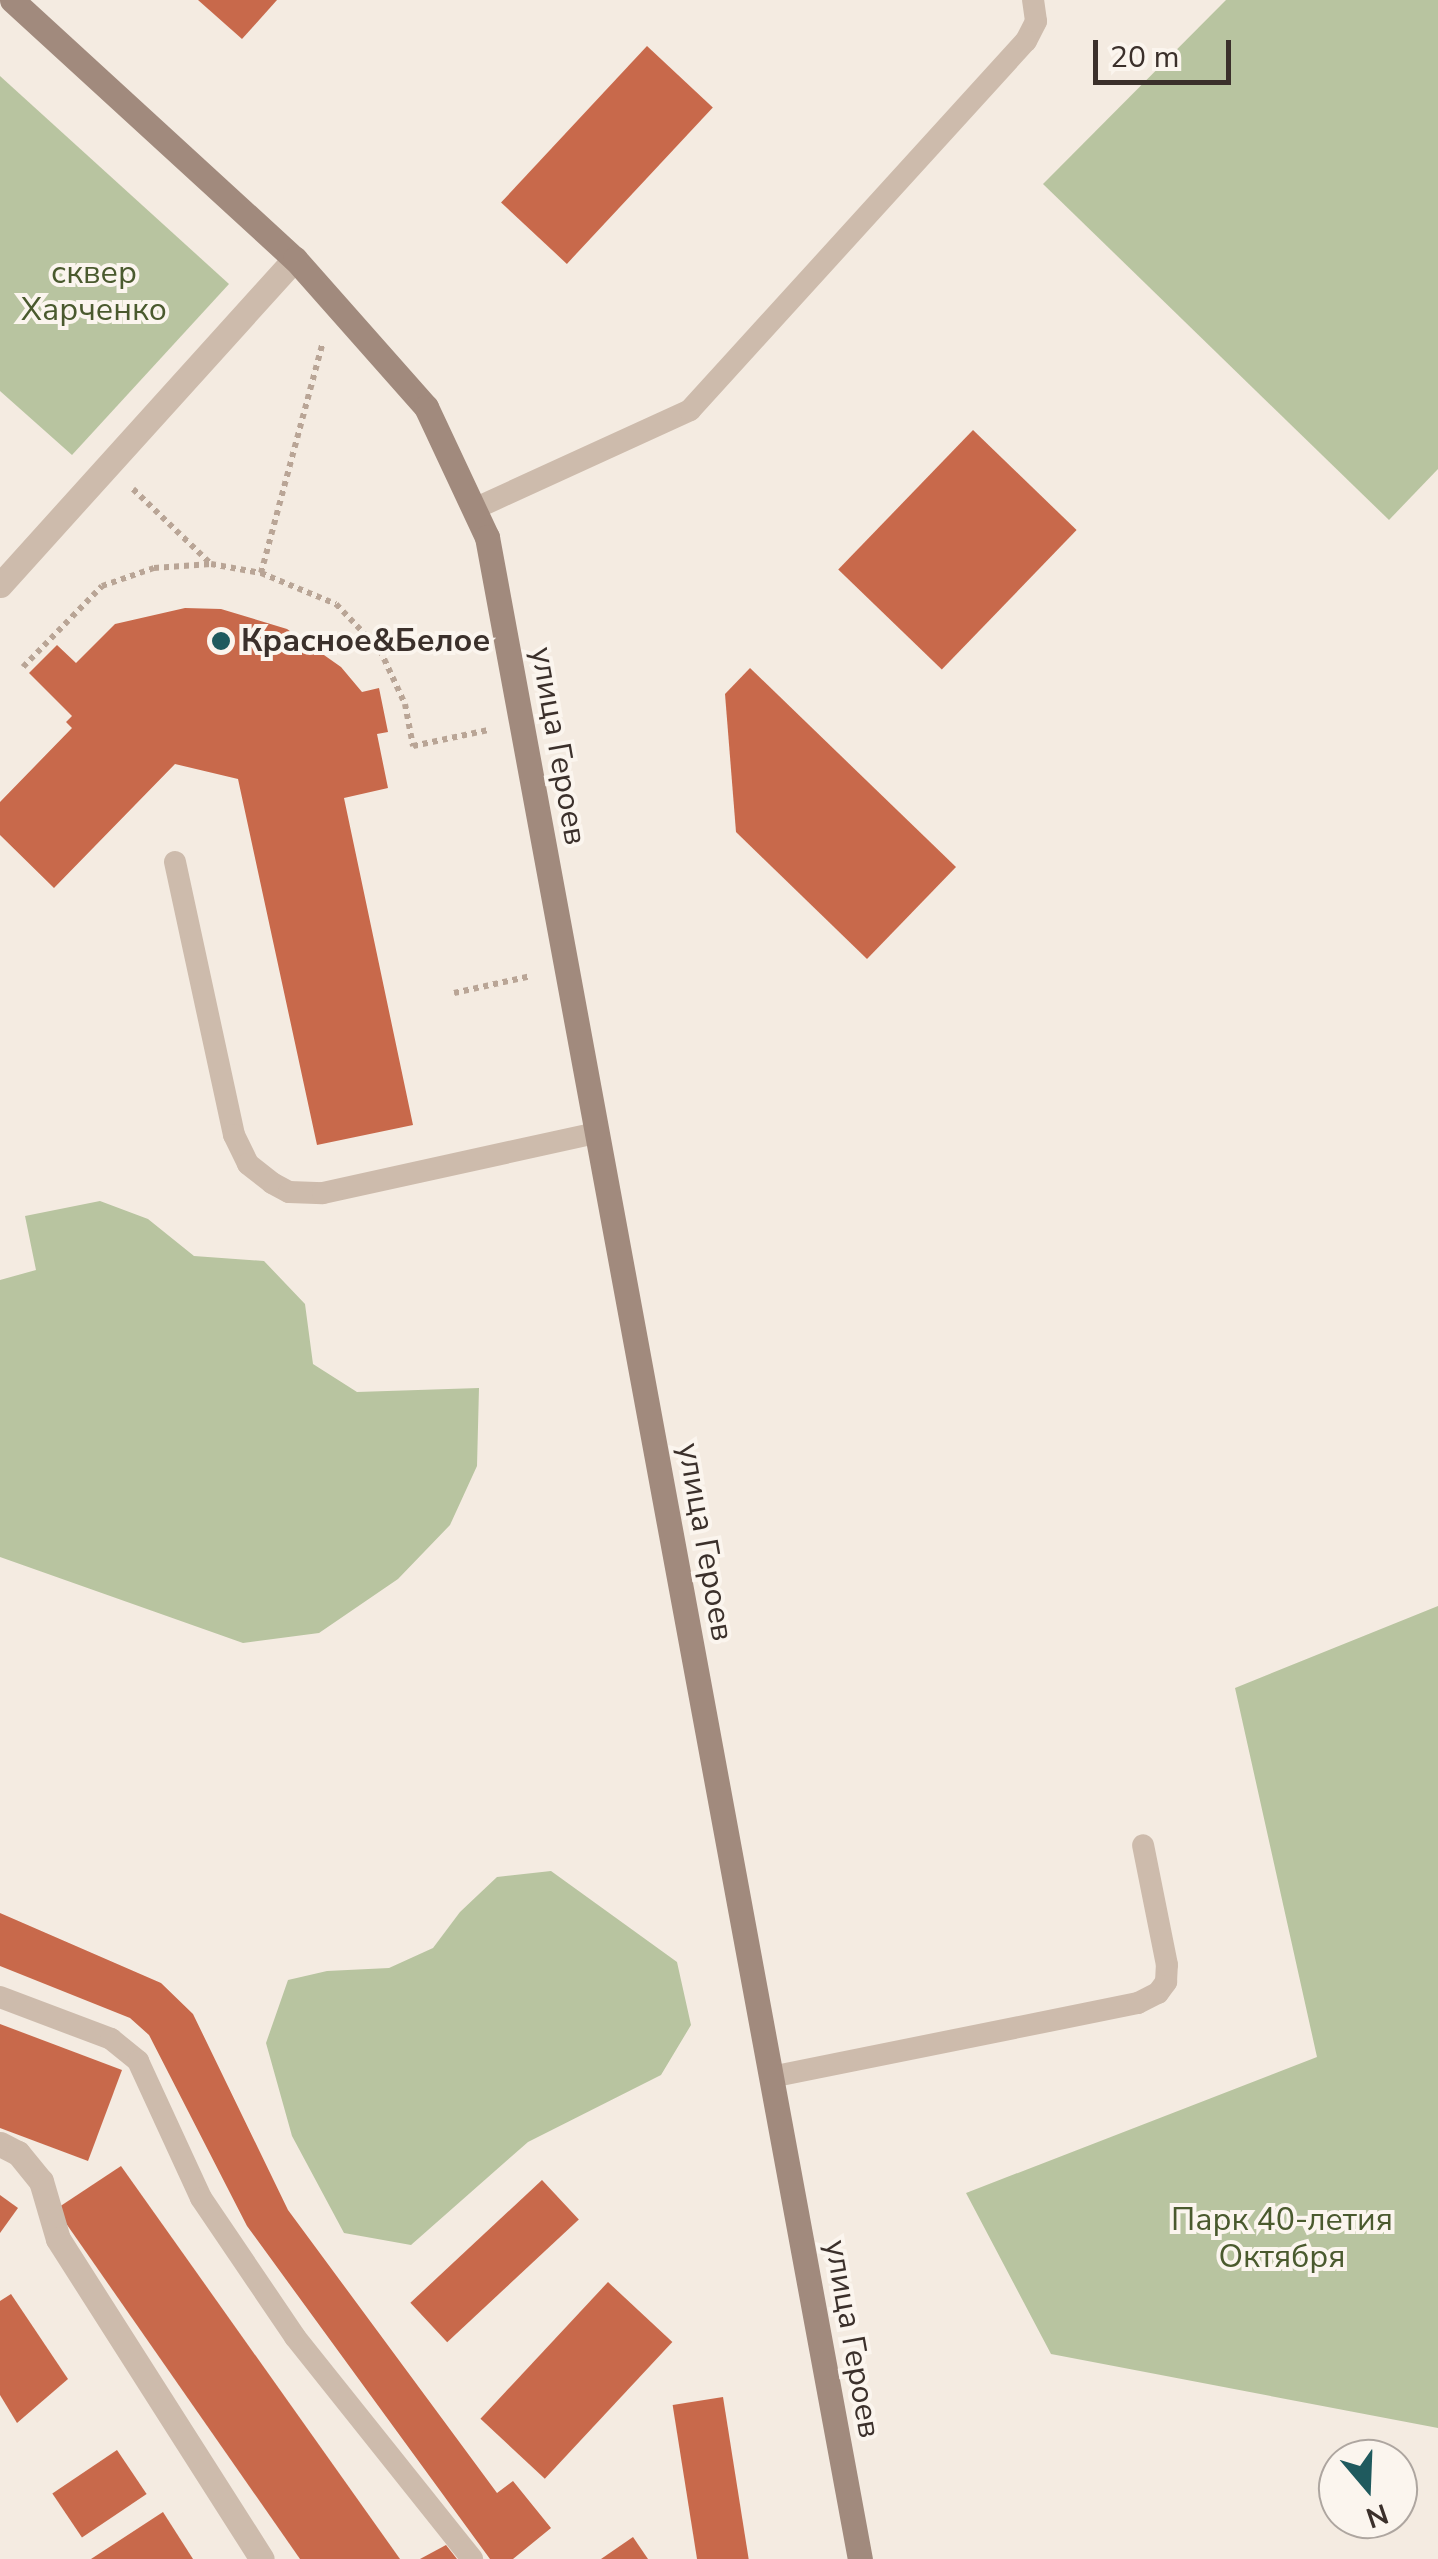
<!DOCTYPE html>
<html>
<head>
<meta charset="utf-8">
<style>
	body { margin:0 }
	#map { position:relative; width:1438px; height:2559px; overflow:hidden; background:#f4ebe1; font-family:"Nunito Sans",sans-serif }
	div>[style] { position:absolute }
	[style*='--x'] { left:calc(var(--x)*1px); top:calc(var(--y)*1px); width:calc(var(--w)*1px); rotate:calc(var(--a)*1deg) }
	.green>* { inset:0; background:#b8c4a0 }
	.building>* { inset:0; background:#c8694b; transform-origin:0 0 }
	.path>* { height:6px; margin-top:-3px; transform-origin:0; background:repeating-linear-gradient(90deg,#b9a596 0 5px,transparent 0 10px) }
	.lane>* { height:22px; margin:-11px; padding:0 11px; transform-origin:11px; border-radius:11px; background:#cdbbac }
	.street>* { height:25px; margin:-12.5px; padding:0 12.5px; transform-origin:12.5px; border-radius:12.5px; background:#cdbbac }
	.secondary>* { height:25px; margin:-12.5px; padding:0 12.5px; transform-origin:12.5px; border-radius:12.5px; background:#a18a7d }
	.dots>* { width:28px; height:28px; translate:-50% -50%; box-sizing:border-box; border:5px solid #fbf5ee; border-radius:50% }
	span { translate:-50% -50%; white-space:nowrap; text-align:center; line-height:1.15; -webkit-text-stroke:8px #fbf5ee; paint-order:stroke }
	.park-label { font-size:32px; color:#4a5a2e }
	.poi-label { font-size:32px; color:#3b302b; font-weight:700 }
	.left { translate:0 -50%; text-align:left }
	.street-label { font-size:32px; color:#3b302b }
	.north { position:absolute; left:1318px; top:2439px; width:100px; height:100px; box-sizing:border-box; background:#fbf5ee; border:2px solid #aea6a0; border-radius:50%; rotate:161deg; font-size:28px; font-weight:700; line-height:40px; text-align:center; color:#3b302b }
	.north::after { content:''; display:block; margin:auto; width:35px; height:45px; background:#1f5a5e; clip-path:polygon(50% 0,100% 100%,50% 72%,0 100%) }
	.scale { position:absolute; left:1093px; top:40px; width:138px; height:45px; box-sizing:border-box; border:5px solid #3b302b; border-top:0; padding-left:12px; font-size:30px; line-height:35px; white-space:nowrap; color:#3b302b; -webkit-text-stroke:8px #fbf5ee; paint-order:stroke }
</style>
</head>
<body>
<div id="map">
	<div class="green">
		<div style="clip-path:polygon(1226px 0,1438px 0,1438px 469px,1389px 520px,1043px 184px)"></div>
		<div style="clip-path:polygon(0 76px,229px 284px,72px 455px,0 391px)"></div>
		<div style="clip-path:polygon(100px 1201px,148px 1219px,194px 1256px,264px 1261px,305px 1304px,313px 1364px,357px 1392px,479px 1388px,477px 1466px,450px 1525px,398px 1579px,319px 1633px,243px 1643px,0 1557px,0 1280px,36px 1270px,25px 1216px)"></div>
		<div style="clip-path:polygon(1438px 1606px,1438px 2428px,1051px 2354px,966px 2193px,1317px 2057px,1235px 1688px)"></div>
		<div style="clip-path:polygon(551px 1871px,677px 1962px,691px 2025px,661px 2075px,528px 2142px,411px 2245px,344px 2233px,292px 2136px,266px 2043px,288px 1980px,327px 1971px,389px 1968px,433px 1948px,460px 1912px,497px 1877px)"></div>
	</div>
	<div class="building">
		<div style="clip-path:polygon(198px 0,277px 0,242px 39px)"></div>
		<div style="left:647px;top:46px;width:90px;height:214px;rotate:43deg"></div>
		<div style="left:973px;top:430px;width:144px;height:194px;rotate:44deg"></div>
		<div style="clip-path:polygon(185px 608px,221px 609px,287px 629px,341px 667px,362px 692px,379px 688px,388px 732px,377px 734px,388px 788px,344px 798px,413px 1125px,317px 1145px,238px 779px,175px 764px,54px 888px,0 835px,0 802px,72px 728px,66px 722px,72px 716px,29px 673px,57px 645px,76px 663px,115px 624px)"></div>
		<div style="clip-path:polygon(750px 668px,956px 867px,867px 959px,736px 832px,725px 694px)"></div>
		<div style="clip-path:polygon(0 1913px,161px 1983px,193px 2014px,288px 2210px,497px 2493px,513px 2481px,551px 2528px,513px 2559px,490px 2559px,247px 2226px,149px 2035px,130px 2018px,0 1966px)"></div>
		<div style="clip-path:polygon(0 2024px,122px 2070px,88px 2161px,0 2128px)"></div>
		<div style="clip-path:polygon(121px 2166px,400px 2559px,300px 2559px,56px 2209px)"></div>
		<div style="left:542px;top:2180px;width:54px;height:180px;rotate:47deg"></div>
		<div style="clip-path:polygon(0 2195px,18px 2208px,0 2233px)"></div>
		<div style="left:608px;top:2282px;width:88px;height:187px;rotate:43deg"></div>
		<div style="clip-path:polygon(11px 2294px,68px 2379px,17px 2423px,0 2395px,0 2301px)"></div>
		<div style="left:723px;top:2397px;width:164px;height:51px;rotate:81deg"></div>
		<div style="left:117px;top:2450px;width:53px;height:78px;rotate:56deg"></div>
		<div style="clip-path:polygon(163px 2512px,193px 2559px,91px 2559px)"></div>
		<div style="clip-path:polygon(633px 2537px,648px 2559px,601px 2559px)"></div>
		<div style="clip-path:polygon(446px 2545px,457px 2559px,420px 2559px)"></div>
	</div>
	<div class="path">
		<div style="--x:133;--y:489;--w:107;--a:43.9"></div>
		<div style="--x:261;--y:573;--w:239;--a:-75"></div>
		<div style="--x:23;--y:667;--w:113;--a:-45.7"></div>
		<div style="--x:102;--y:586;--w:55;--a:-19.1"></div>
		<div style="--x:154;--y:568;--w:57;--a:-4"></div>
		<div style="--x:211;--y:564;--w:51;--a:10.2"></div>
		<div style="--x:261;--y:573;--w:81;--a:22.5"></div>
		<div style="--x:336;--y:604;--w:64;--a:46.3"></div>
		<div style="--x:380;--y:650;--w:60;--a:65.2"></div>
		<div style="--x:405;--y:704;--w:43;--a:79.2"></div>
		<div style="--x:413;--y:746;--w:77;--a:-12"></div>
		<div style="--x:454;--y:993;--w:79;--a:-12.4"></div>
	</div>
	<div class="lane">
		<div style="--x:474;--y:509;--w:238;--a:-24.6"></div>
		<div style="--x:690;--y:410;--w:499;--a:-47.7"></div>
		<div style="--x:1026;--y:41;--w:22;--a:-63"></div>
		<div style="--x:1036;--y:21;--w:21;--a:-98"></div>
		<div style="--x:175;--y:862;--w:279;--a:77.8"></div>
		<div style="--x:234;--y:1135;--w:32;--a:64"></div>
		<div style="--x:248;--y:1164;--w:31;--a:38"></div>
		<div style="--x:272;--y:1183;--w:19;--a:28"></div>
		<div style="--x:289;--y:1192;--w:34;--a:2"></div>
		<div style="--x:323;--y:1193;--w:280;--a:-12.4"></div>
		<div style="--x:0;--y:1997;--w:119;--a:20.7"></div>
		<div style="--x:111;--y:2039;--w:35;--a:39"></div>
		<div style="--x:138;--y:2061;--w:151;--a:65.3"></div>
		<div style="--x:201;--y:2198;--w:168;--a:55.9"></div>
		<div style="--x:295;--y:2337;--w:284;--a:51.4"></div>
		<div style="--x:771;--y:2077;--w:374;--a:-11.4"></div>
		<div style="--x:1138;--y:2003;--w:22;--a:-27"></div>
		<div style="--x:1158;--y:1993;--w:14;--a:-54"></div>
		<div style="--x:1166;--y:1982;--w:17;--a:-87"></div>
		<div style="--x:1167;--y:1965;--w:122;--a:-101.3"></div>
	</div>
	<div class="street">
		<div style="--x:0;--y:585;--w:440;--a:-47.9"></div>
		<div style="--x:0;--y:2144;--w:20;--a:27"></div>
		<div style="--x:18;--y:2153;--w:36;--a:51"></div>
		<div style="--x:41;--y:2181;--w:60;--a:73.7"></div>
		<div style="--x:58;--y:2239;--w:379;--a:57.5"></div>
	</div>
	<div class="secondary">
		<div style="--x:12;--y:0;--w:384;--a:42.5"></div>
		<div style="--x:295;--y:259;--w:198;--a:48.5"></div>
		<div style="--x:426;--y:407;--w:144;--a:64.9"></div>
		<div style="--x:487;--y:537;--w:2056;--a:79.55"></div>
	</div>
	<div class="dots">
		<div style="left:221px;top:641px;background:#1f5a5e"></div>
	</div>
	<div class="park-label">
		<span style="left:94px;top:292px">сквер<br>Харченко</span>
		<span style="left:1282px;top:2239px">Парк 40-летия<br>Октября</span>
	</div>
	<div class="poi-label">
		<span class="left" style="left:241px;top:641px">Красное&amp;Белое</span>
	</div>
	<div class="street-label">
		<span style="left:558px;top:746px;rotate:80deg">улица Героев</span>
		<span style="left:705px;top:1542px;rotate:80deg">улица Героев</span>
		<span style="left:852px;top:2339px;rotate:80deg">улица Героев</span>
	</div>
	<div class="north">N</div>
	<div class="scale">20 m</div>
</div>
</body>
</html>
